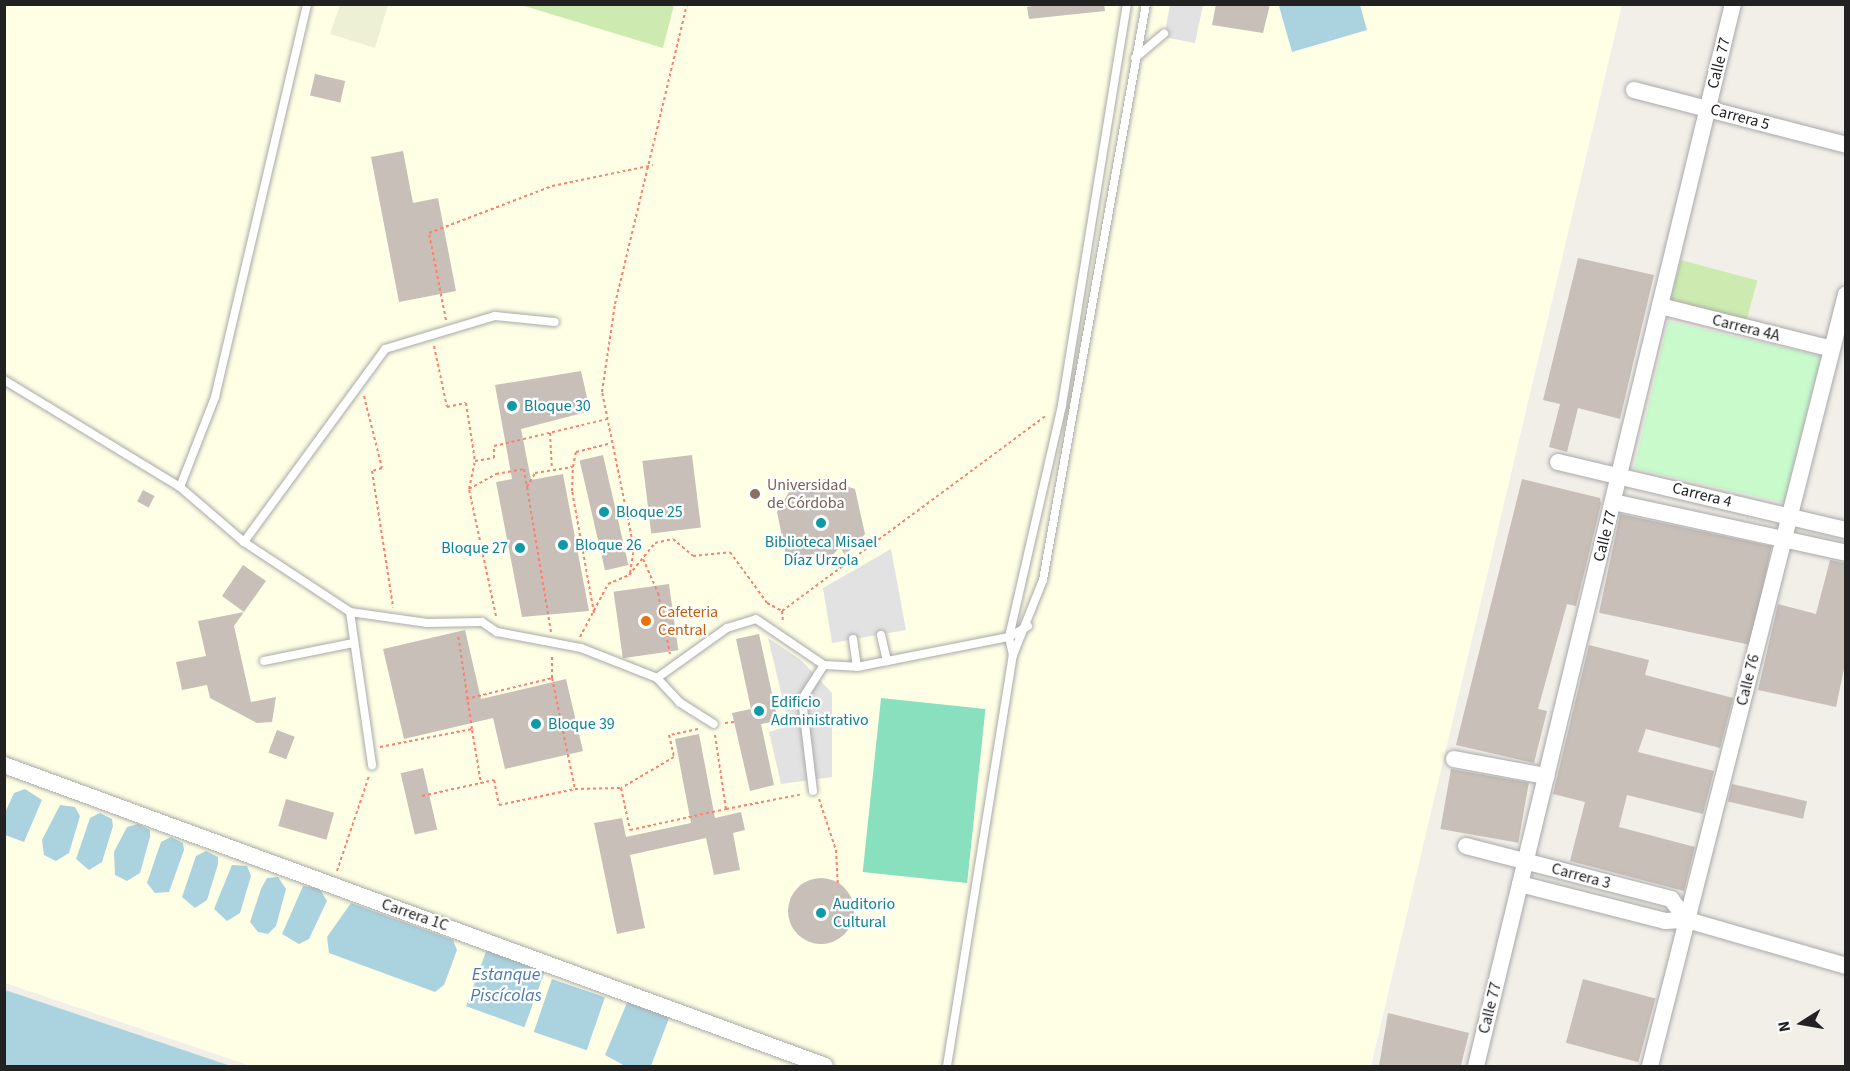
<!DOCTYPE html>
<html>
<head>
<meta charset="utf-8">
<style>
	body { margin:0 }
	#map { position:relative; width:1850px; height:1071px; overflow:hidden; background:#f2efe9; font-family:"Source Sans 3",sans-serif }
	div>[style] { position:absolute }
	[style*='--x'] { left:calc(var(--x)*1px); top:calc(var(--y)*1px); width:calc(var(--w)*1px); rotate:calc(var(--a)*1deg) }
	.education>* { inset:0; background:#ffffe5 }
	.farmland>* { inset:0; background:#eef0d5 }
	.grass>* { inset:0; background:#cdebb0; transform-origin:0 0 }
	.park>* { inset:0; background:#c8facc; transform-origin:0 0 }
	.pitch>* { inset:0; background:#88e0be; transform-origin:0 0 }
	.parking>* { inset:0; background:#e2e2e2 }
	.water>* { inset:0; background:#aad3df; transform-origin:0 0 }
	.building>* { inset:0; background:#c7bfb8; transform-origin:0 0 }
	.round { border-radius:50% }
	.path>* { height:2px; margin-top:-1px; transform-origin:0; background:repeating-linear-gradient(90deg,#fa8072 0 3px,transparent 0 6px) }
	.roads { filter:drop-shadow(0 0 2px #a9a9a9) drop-shadow(0 0 2px #a9a9a9) }
	.lane>* { height:8px; margin:-4px; padding:0 4px; transform-origin:4px; border-radius:4px; background:#fff }
	.street>* { height:16px; margin:-8px; padding:0 8px; transform-origin:8px; border-radius:8px; background:#fff }
	.dots>* { width:16px; height:16px; translate:-50% -50%; box-sizing:border-box; border:3px solid #fff; border-radius:50% }
	span { translate:-50% -50%; white-space:nowrap; text-align:center; line-height:1.15; -webkit-text-stroke:4.5px #fff; paint-order:stroke }
	.street-label { font-size:16px; color:#222 }
	.culture-label { font-size:16px; color:#0d838f }
	.left { translate:0 -50%; text-align:left }
	.right { translate:-100% -50%; text-align:right }
	.education-label { font-size:16px; color:#785e54 }
	.food-label { font-size:16px; color:#c56008 }
	.water-label { font-size:18px; color:#4a7aab; font-style:italic }
	.frame { position:absolute; inset:0; border:6px solid #222; pointer-events:none }
	.north { position:absolute; left:1772px; top:993px; width:60px; height:60px; -webkit-text-stroke:4px #fff; paint-order:stroke; rotate:259deg; font-size:16px; font-weight:700; line-height:24px; text-align:center; color:#222 }
	.north::after { content:''; display:block; margin:auto; width:21px; height:27px; background:#222; clip-path:polygon(50% 0,100% 100%,50% 72%,0 100%) }
</style>
</head>
<body>
<div id="map">
	<div class="education">
		<div style="clip-path:polygon(5px 5px,1622px 5px,1371px 1066px,251px 1066px,5px 983px)"></div>
	</div>
	<div class="farmland">
		<div style="clip-path:polygon(340px 5px,388px 5px,375px 48px,330px 34px)"></div>
	</div>
	<div class="grass">
		<div style="clip-path:polygon(521px 5px,674px 4px,674px 5px,663px 48px)"></div>
		<div style="left:1681px;top:260px;width:79px;height:44px;rotate:15deg"></div>
	</div>
	<div class="park">
		<div style="left:1668px;top:321px;width:157px;height:151px;rotate:13deg"></div>
	</div>
	<div class="pitch">
		<div style="left:881px;top:698px;width:105px;height:175px;rotate:6deg"></div>
	</div>
	<div class="parking">
		<div style="clip-path:polygon(1170px 5px,1203px 5px,1195px 43px,1164px 37px)"></div>
		<div style="clip-path:polygon(891px 549px,906px 630px,832px 643px,823px 588px)"></div>
		<div style="clip-path:polygon(768px 638px,801px 660px,832px 693px,832px 777px,781px 784px,769px 732px,789px 726px)"></div>
	</div>
	<div class="water">
		<div style="clip-path:polygon(1360px 5px,1367px 30px,1292px 52px,1279px 6px)"></div>
		<div style="clip-path:polygon(25px 789px,42px 800px,24px 842px,5px 835px,4px 815px,14px 793px)"></div>
		<div style="clip-path:polygon(60px 805px,75px 807px,80px 816px,69px 853px,56px 861px,44px 855px,42px 840px)"></div>
		<div style="clip-path:polygon(100px 813px,112px 819px,113px 826px,102px 862px,89px 870px,76px 859px,90px 818px)"></div>
		<div style="clip-path:polygon(138px 824px,150px 830px,150px 837px,140px 873px,127px 881px,115px 875px,114px 852px,127px 827px)"></div>
		<div style="clip-path:polygon(171px 837px,183px 843px,184px 850px,169px 892px,155px 893px,147px 883px,161px 842px)"></div>
		<div style="clip-path:polygon(206px 851px,218px 857px,218px 864px,207px 900px,195px 908px,182px 897px,196px 856px)"></div>
		<div style="clip-path:polygon(232px 865px,247px 866px,251px 876px,240px 913px,227px 921px,214px 909px)"></div>
		<div style="clip-path:polygon(278px 877px,286px 889px,276px 926px,268px 934px,258px 932px,250px 922px,261px 889px,267px 878px)"></div>
		<div style="clip-path:polygon(303px 886px,319px 888px,327px 901px,309px 939px,299px 944px,282px 934px)"></div>
		<div style="clip-path:polygon(351px 903px,453px 940px,457px 950px,444px 985px,435px 992px,329px 953px,327px 937px)"></div>
		<div style="left:488px;top:946px;width:62px;height:64px;rotate:20deg"></div>
		<div style="left:552px;top:979px;width:56px;height:56px;rotate:19deg"></div>
		<div style="clip-path:polygon(4px 990px,5px 990px,231px 1066px,5px 1066px)"></div>
		<div style="clip-path:polygon(629px 998px,671px 1013px,651px 1066px,625px 1066px,605px 1055px)"></div>
	</div>
	<div class="building">
		<div style="clip-path:polygon(1042px 4px,1104px 4px,1105px 11px,1029px 19px,1027px 7px)"></div>
		<div style="clip-path:polygon(1216px 4px,1270px 4px,1263px 33px,1212px 25px)"></div>
		<div style="left:315px;top:74px;width:31px;height:22px;rotate:13deg"></div>
		<div style="clip-path:polygon(403px 151px,413px 203px,438px 198px,456px 291px,399px 302px,371px 157px)"></div>
		<div style="clip-path:polygon(1578px 258px,1654px 275px,1620px 419px,1578px 408px,1567px 452px,1549px 447px,1560px 404px,1543px 400px)"></div>
		<div style="clip-path:polygon(581px 371px,590px 411px,521px 429px,531px 480px,563px 474px,589px 611px,522px 617px,496px 482px,512px 479px,495px 385px)"></div>
		<div style="left:603px;top:455px;width:113px;height:24px;rotate:77deg"></div>
		<div style="left:692px;top:455px;width:73px;height:50px;rotate:83deg"></div>
		<div style="clip-path:polygon(825px 479px,855px 489px,865px 534px,845px 555px,840px 547px,828px 560px,812px 554px,806px 566px,786px 556px,777px 512px,792px 487px)"></div>
		<div style="clip-path:polygon(1522px 479px,1600px 498px,1601px 504px,1576px 606px,1567px 604px,1538px 709px,1547px 711px,1534px 763px,1456px 745px)"></div>
		<div style="left:143px;top:490px;width:13px;height:13px;rotate:27deg"></div>
		<div style="left:1620px;top:514px;width:155px;height:101px;rotate:12deg"></div>
		<div style="clip-path:polygon(1830px 560px,1845px 563px,1845px 664px,1836px 707px,1758px 690px,1778px 604px,1816px 614px)"></div>
		<div style="clip-path:polygon(243px 565px,266px 581px,234px 626px,251px 702px,276px 697px,272px 722px,257px 723px,210px 698px,207px 685px,182px 690px,176px 662px,206px 656px,198px 621px,244px 612px,222px 596px)"></div>
		<div style="left:669px;top:584px;width:67px;height:56px;rotate:82deg"></div>
		<div style="clip-path:polygon(465px 630px,481px 699px,566px 679px,583px 751px,505px 769px,493px 718px,404px 739px,383px 649px)"></div>
		<div style="clip-path:polygon(759px 634px,778px 721px,761px 724px,774px 785px,750px 791px,732px 713px,751px 709px,736px 639px)"></div>
		<div style="clip-path:polygon(1589px 645px,1649px 660px,1645px 675px,1733px 698px,1720px 748px,1646px 729px,1638px 752px,1714px 771px,1703px 814px,1627px 795px,1619px 827px,1695px 847px,1684px 891px,1570px 861px,1585px 802px,1553px 794px)"></div>
		<div style="left:277px;top:730px;width:19px;height:24px;rotate:21deg"></div>
		<div style="clip-path:polygon(699px 734px,715px 818px,741px 812px,745px 830px,733px 833px,740px 870px,714px 875px,706px 838px,630px 855px,645px 928px,617px 934px,594px 823px,622px 818px,626px 837px,691px 823px,675px 739px)"></div>
		<div style="left:423px;top:768px;width:63px;height:23px;rotate:77deg"></div>
		<div style="left:1451px;top:769px;width:79px;height:61px;rotate:10deg"></div>
		<div style="left:1732px;top:784px;width:77px;height:18px;rotate:13deg"></div>
		<div style="left:286px;top:799px;width:50px;height:28px;rotate:16deg"></div>
		<div class="round" style="left:788px;top:878px;width:66px;height:66px"></div>
		<div style="left:1583px;top:979px;width:75px;height:66px;rotate:15deg"></div>
		<div style="clip-path:polygon(1388px 1013px,1469px 1033px,1461px 1065px,1379px 1066px)"></div>
	</div>
	<div class="path">
		<div style="--x:1042;--y:4;--w:1;--a:90"></div>
		<div style="--x:446;--y:320;--w:89;--a:-101.1"></div>
		<div style="--x:429;--y:233;--w:132;--a:-20.9"></div>
		<div style="--x:552;--y:186;--w:103;--a:-11.7"></div>
		<div style="--x:434;--y:346;--w:62;--a:78"></div>
		<div style="--x:447;--y:407;--w:19;--a:-12"></div>
		<div style="--x:466;--y:403;--w:59;--a:81.2"></div>
		<div style="--x:364;--y:396;--w:74;--a:76"></div>
		<div style="--x:382;--y:468;--w:10;--a:163"></div>
		<div style="--x:372;--y:471;--w:138;--a:81.2"></div>
		<div style="--x:550;--y:433;--w:35;--a:87"></div>
		<div style="--x:527;--y:487;--w:147;--a:80.6"></div>
		<div style="--x:469;--y:489;--w:31;--a:-29"></div>
		<div style="--x:496;--y:474;--w:28;--a:-10"></div>
		<div style="--x:524;--y:469;--w:18;--a:81"></div>
		<div style="--x:527;--y:487;--w:16;--a:-60"></div>
		<div style="--x:535;--y:473;--w:38;--a:-9"></div>
		<div style="--x:643;--y:559;--w:37;--a:66"></div>
		<div style="--x:658;--y:593;--w:62;--a:78.9"></div>
		<div style="--x:630;--y:573;--w:24;--a:-81"></div>
		<div style="--x:634;--y:549;--w:160;--a:-101.5"></div>
		<div style="--x:602;--y:392;--w:89;--a:-81.6"></div>
		<div style="--x:615;--y:304;--w:309;--a:-76.5"></div>
		<div style="--x:782;--y:611;--w:12;--a:85"></div>
		<div style="--x:594;--y:613;--w:124;--a:-100.2"></div>
		<div style="--x:572;--y:491;--w:24;--a:-88"></div>
		<div style="--x:573;--y:467;--w:15;--a:-79"></div>
		<div style="--x:576;--y:452;--w:36;--a:-14"></div>
		<div style="--x:496;--y:616;--w:130;--a:-102"></div>
		<div style="--x:469;--y:489;--w:29;--a:-78"></div>
		<div style="--x:475;--y:461;--w:19;--a:-9"></div>
		<div style="--x:494;--y:458;--w:12;--a:-90"></div>
		<div style="--x:494;--y:446;--w:116;--a:-13.4"></div>
		<div style="--x:580;--y:637;--w:60;--a:-62.2"></div>
		<div style="--x:608;--y:584;--w:23;--a:-23"></div>
		<div style="--x:629;--y:575;--w:41;--a:-50.9"></div>
		<div style="--x:655;--y:543;--w:18;--a:-13"></div>
		<div style="--x:673;--y:539;--w:26;--a:40"></div>
		<div style="--x:693;--y:556;--w:37;--a:-6"></div>
		<div style="--x:730;--y:552;--w:63;--a:54"></div>
		<div style="--x:767;--y:603;--w:17;--a:28"></div>
		<div style="--x:782;--y:611;--w:330;--a:-36.5"></div>
		<div style="--x:552;--y:678;--w:113;--a:78.3"></div>
		<div style="--x:575;--y:789;--w:45;--a:-1.3"></div>
		<div style="--x:466;--y:699;--w:89;--a:-13.7"></div>
		<div style="--x:552;--y:678;--w:23;--a:-90"></div>
		<div style="--x:725;--y:723;--w:9;--a:-6"></div>
		<div style="--x:698;--y:729;--w:30;--a:168"></div>
		<div style="--x:669;--y:735;--w:23;--a:77"></div>
		<div style="--x:674;--y:757;--w:61;--a:149.7"></div>
		<div style="--x:621;--y:788;--w:43;--a:77.9"></div>
		<div style="--x:630;--y:830;--w:98;--a:-12.3"></div>
		<div style="--x:726;--y:809;--w:75;--a:-98.5"></div>
		<div style="--x:472;--y:730;--w:54;--a:80.4"></div>
		<div style="--x:380;--y:747;--w:94;--a:-11.1"></div>
		<div style="--x:472;--y:729;--w:96;--a:-98.4"></div>
		<div style="--x:422;--y:796;--w:74;--a:-12.5"></div>
		<div style="--x:494;--y:780;--w:25;--a:79"></div>
		<div style="--x:499;--y:805;--w:78;--a:-11.9"></div>
		<div style="--x:819;--y:799;--w:54;--a:71.6"></div>
		<div style="--x:836;--y:850;--w:33;--a:87"></div>
		<div style="--x:726;--y:809;--w:78;--a:-11"></div>
		<div style="--x:337;--y:871;--w:100;--a:-71.4"></div>
	</div>
	<div class="roads">
		<div class="lane">
			<div style="--x:1135;--y:58;--w:38;--a:-40"></div>
			<div style="--x:4;--y:380;--w:206;--a:31.3"></div>
			<div style="--x:180;--y:487;--w:84;--a:40.7"></div>
			<div style="--x:244;--y:542;--w:127;--a:33.4"></div>
			<div style="--x:350;--y:612;--w:78;--a:8.1"></div>
			<div style="--x:427;--y:623;--w:55;--a:-1"></div>
			<div style="--x:482;--y:622;--w:18;--a:34"></div>
			<div style="--x:497;--y:632;--w:86;--a:10.8"></div>
			<div style="--x:581;--y:648;--w:82;--a:21.5"></div>
			<div style="--x:657;--y:678;--w:86;--a:-35.5"></div>
			<div style="--x:727;--y:628;--w:30;--a:-17"></div>
			<div style="--x:756;--y:619;--w:82;--a:34.1"></div>
			<div style="--x:824;--y:665;--w:33;--a:3"></div>
			<div style="--x:857;--y:667;--w:155;--a:-11.2"></div>
			<div style="--x:1009;--y:637;--w:22;--a:-30"></div>
			<div style="--x:180;--y:487;--w:97;--a:-68.7"></div>
			<div style="--x:215;--y:397;--w:404;--a:-76.8"></div>
			<div style="--x:244;--y:542;--w:239;--a:-53.8"></div>
			<div style="--x:385;--y:349;--w:115;--a:-16.7"></div>
			<div style="--x:495;--y:316;--w:60;--a:5.7"></div>
			<div style="--x:350;--y:612;--w:155;--a:81.8"></div>
			<div style="--x:881;--y:635;--w:27;--a:77"></div>
			<div style="--x:853;--y:639;--w:28;--a:82"></div>
			<div style="--x:1013;--y:655;--w:18;--a:-103"></div>
			<div style="--x:1009;--y:637;--w:238;--a:-77.1"></div>
			<div style="--x:1062;--y:405;--w:406;--a:-80.8"></div>
			<div style="--x:264;--y:661;--w:91;--a:-11.4"></div>
			<div style="--x:657;--y:678;--w:33;--a:47"></div>
			<div style="--x:679;--y:702;--w:41;--a:32.2"></div>
			<div style="--x:813;--y:791;--w:93;--a:-96.8"></div>
			<div style="--x:802;--y:699;--w:40;--a:-57.1"></div>
			<div style="--x:947;--y:1066;--w:416;--a:-80.9"></div>
			<div style="--x:1013;--y:655;--w:81;--a:-68.2"></div>
			<div style="--x:1043;--y:580;--w:585;--a:-79.86"></div>
		</div>
		<div class="street">
			<div style="--x:1634;--y:90;--w:219;--a:14.5"></div>
			<div style="--x:1660;--y:306;--w:177;--a:14"></div>
			<div style="--x:1558;--y:462;--w:296;--a:13.3"></div>
			<div style="--x:1613;--y:502;--w:239;--a:12.3"></div>
			<div style="--x:1454;--y:759;--w:94;--a:10.5"></div>
			<div style="--x:4;--y:765;--w:874;--a:20.13"></div>
			<div style="--x:1466;--y:846;--w:212;--a:14.5"></div>
			<div style="--x:1671;--y:899;--w:26;--a:53"></div>
			<div style="--x:1520;--y:884;--w:150;--a:14.3"></div>
			<div style="--x:1665;--y:921;--w:22;--a:-3"></div>
			<div style="--x:1687;--y:920;--w:166;--a:16.1"></div>
			<div style="--x:1476;--y:1066;--w:1093;--a:-76.4"></div>
			<div style="--x:1650;--y:1066;--w:796;--a:-75.75"></div>
		</div>
	</div>
	<div class="dots">
		<div style="left:512px;top:406px;background:#0f9aa8"></div>
		<div style="left:755px;top:494px;background:#8d6e63"></div>
		<div style="left:604px;top:512px;background:#0f9aa8"></div>
		<div style="left:821px;top:523px;background:#0f9aa8"></div>
		<div style="left:563px;top:545px;background:#0f9aa8"></div>
		<div style="left:520px;top:548px;background:#0f9aa8"></div>
		<div style="left:646px;top:621px;background:#e8710a"></div>
		<div style="left:759px;top:711px;background:#0f9aa8"></div>
		<div style="left:536px;top:724px;background:#0f9aa8"></div>
		<div style="left:821px;top:913px;background:#0f9aa8"></div>
	</div>
	<div class="street-label">
		<span style="left:1719px;top:63px;rotate:-76deg">Calle 77</span>
		<span style="left:1740px;top:117px;rotate:15deg">Carrera 5</span>
		<span style="left:1746px;top:328px;rotate:14deg">Carrera 4A</span>
		<span style="left:1702px;top:495px;rotate:14deg">Carrera 4</span>
		<span style="left:1605px;top:536px;rotate:-76deg">Calle 77</span>
		<span style="left:1748px;top:680px;rotate:-76deg">Calle 76</span>
		<span style="left:1581px;top:876px;rotate:15deg">Carrera 3</span>
		<span style="left:415px;top:915px;rotate:19deg">Carrera 1C</span>
		<span style="left:1490px;top:1008px;rotate:-76deg">Calle 77</span>
	</div>
	<div class="culture-label">
		<span class="left" style="left:524px;top:406px">Bloque 30</span>
		<span class="left" style="left:616px;top:512px">Bloque 25</span>
		<span style="left:821px;top:551px">Biblioteca Misael<br>Díaz Urzola</span>
		<span class="left" style="left:575px;top:545px">Bloque 26</span>
		<span class="right" style="left:508px;top:548px">Bloque 27</span>
		<span class="left" style="left:771px;top:711px">Edificio<br>Administrativo</span>
		<span class="left" style="left:548px;top:724px">Bloque 39</span>
		<span class="left" style="left:833px;top:913px">Auditorio<br>Cultural</span>
	</div>
	<div class="education-label">
		<span class="left" style="left:767px;top:494px">Universidad<br>de Córdoba</span>
	</div>
	<div class="food-label">
		<span class="left" style="left:658px;top:621px">Cafeteria<br>Central</span>
	</div>
	<div class="water-label">
		<span style="left:506px;top:986px">Estanque<br>Piscícolas</span>
	</div>
	<div class="frame"></div>
	<div class="north">N</div>
</div>
</body>
</html>
